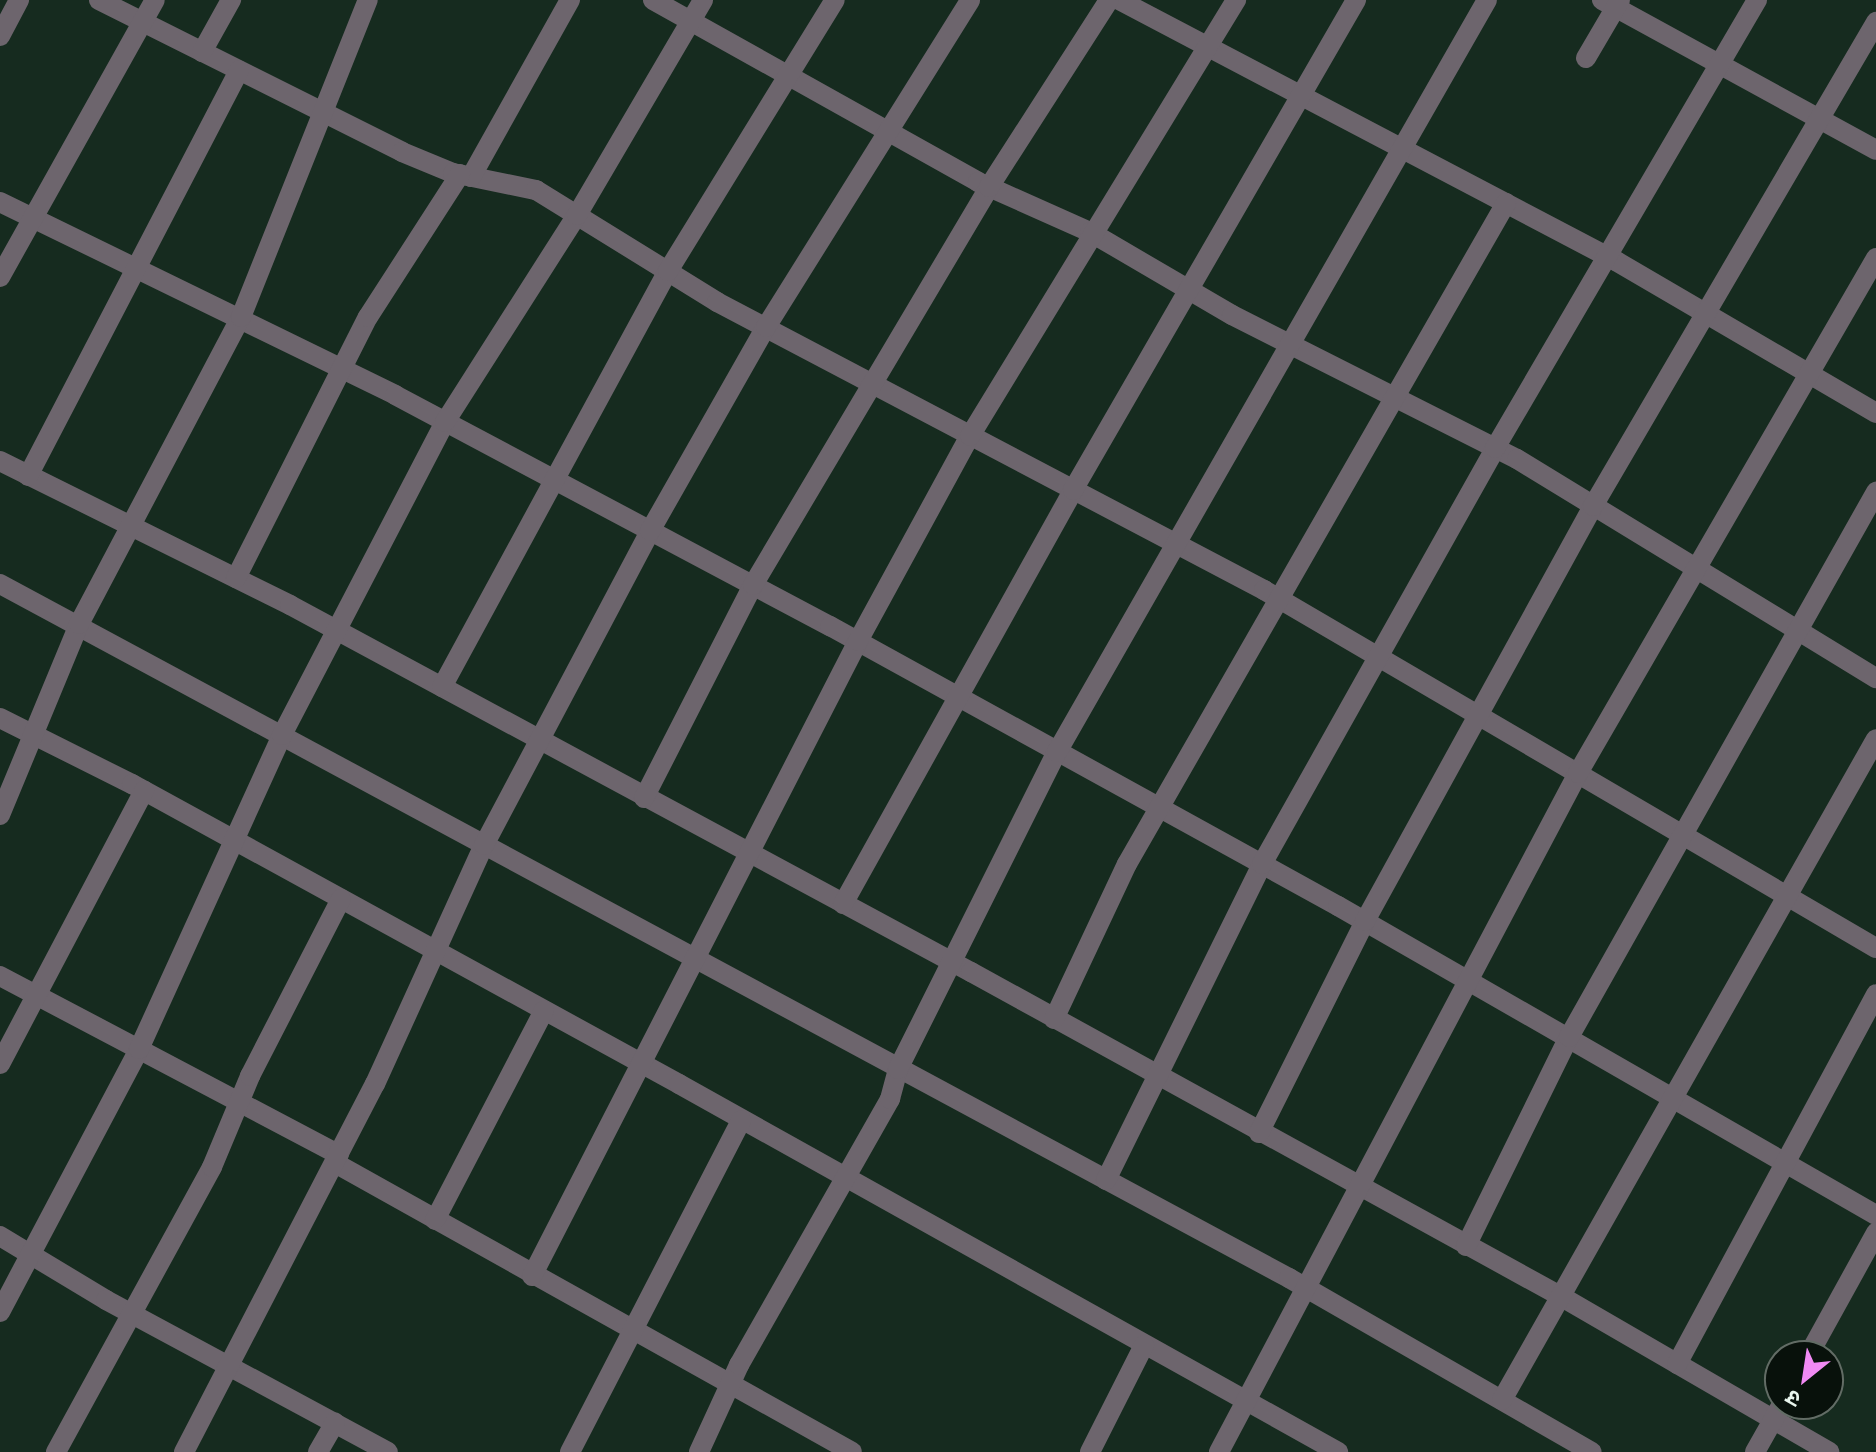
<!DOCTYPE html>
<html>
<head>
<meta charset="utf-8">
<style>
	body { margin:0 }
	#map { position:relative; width:1876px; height:1452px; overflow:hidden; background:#162b1f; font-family:Quicksand,"Noto Sans Devanagari",sans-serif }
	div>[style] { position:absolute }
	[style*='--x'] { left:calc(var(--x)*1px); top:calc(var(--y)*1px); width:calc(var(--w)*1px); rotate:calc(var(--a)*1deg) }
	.minor>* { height:20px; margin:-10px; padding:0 10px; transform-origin:10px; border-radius:10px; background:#6d656d }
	span { translate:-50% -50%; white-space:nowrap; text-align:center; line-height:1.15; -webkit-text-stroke:8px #08110b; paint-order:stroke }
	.north { position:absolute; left:1764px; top:1340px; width:80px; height:80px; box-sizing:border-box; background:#08110b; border:2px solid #626c65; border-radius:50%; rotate:210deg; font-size:22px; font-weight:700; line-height:32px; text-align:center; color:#e8f5ed }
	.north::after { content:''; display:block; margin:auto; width:28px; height:36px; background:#f18af4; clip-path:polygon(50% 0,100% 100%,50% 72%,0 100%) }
</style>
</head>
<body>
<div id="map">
	<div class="minor">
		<div style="--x:99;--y:0;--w:339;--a:26.6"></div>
		<div style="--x:402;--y:152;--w:55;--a:22.4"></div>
		<div style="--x:453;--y:173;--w:85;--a:11.6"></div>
		<div style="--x:536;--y:190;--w:213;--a:31.7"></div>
		<div style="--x:717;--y:302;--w:618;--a:27.77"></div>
		<div style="--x:1264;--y:590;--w:709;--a:30.33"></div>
		<div style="--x:653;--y:0;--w:372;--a:29.2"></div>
		<div style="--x:978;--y:182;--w:123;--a:24.1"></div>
		<div style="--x:1090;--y:232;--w:164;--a:30.3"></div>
		<div style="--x:1232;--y:315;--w:319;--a:26.8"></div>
		<div style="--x:1517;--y:459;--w:421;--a:31.4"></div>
		<div style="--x:1119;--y:0;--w:561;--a:27.71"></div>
		<div style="--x:1616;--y:261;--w:301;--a:30.3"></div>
		<div style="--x:1602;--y:0;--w:312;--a:28.7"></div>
		<div style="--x:0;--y:36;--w:41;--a:-62.2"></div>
		<div style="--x:202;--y:52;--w:60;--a:-60.9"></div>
		<div style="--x:1586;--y:58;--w:67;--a:-59.6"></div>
		<div style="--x:471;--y:177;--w:203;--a:-60.8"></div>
		<div style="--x:0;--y:202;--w:440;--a:26"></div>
		<div style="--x:395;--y:395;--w:493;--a:28"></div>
		<div style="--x:830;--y:626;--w:580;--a:28.86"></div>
		<div style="--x:1338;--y:906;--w:620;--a:29.87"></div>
		<div style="--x:0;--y:277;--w:317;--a:-60.8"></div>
		<div style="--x:0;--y:461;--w:324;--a:26.4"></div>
		<div style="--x:290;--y:605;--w:774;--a:28.32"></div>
		<div style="--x:971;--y:972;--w:674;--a:28.81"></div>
		<div style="--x:1562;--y:1297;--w:309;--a:30.1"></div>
		<div style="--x:28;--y:476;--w:457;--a:-62.5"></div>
		<div style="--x:236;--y:578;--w:292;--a:-63.2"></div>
		<div style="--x:368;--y:317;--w:170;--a:-57.2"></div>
		<div style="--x:0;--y:584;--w:1464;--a:28.3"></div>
		<div style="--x:1289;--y:1278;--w:349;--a:29.9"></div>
		<div style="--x:442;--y:687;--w:473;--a:-61.5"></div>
		<div style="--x:668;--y:271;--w:318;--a:-58.4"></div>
		<div style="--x:0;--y:718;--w:148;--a:26.6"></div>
		<div style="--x:132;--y:784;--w:624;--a:28.74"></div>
		<div style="--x:679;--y:1084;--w:755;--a:29.18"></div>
		<div style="--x:644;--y:798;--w:239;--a:-62.9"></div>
		<div style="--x:753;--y:585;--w:463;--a:-59.3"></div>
		<div style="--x:989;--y:187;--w:222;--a:-57.3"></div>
		<div style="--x:0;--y:815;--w:207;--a:-67.5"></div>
		<div style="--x:79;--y:624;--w:347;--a:-62.2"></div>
		<div style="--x:241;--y:317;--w:341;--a:-68.2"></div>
		<div style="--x:843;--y:904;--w:474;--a:-60.9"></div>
		<div style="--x:1073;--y:490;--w:566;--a:-59.99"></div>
		<div style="--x:0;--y:976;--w:383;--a:27.8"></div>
		<div style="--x:1054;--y:1019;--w:171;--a:-64.8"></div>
		<div style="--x:1127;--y:864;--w:762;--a:-60.17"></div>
		<div style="--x:0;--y:1064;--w:309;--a:-62.2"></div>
		<div style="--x:1259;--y:1133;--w:237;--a:-63.4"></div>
		<div style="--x:1365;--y:921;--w:474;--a:-61.2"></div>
		<div style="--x:1593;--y:506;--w:561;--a:-59.68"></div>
		<div style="--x:335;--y:1163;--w:592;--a:29.2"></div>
		<div style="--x:1106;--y:1180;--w:352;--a:-63.7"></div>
		<div style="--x:1262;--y:864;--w:477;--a:-60.7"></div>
		<div style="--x:1495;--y:448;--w:519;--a:-59.68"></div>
		<div style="--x:435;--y:1220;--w:236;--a:-62.5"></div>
		<div style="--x:0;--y:1236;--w:124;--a:31.1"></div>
		<div style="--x:106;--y:1300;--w:320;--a:28.3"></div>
		<div style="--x:1466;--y:1246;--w:233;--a:-63.8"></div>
		<div style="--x:1569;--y:1037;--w:626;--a:-60.61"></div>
		<div style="--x:532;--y:1276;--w:714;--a:-62.82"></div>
		<div style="--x:858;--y:641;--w:234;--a:-61.4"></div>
		<div style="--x:970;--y:436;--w:511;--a:-58.61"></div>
		<div style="--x:0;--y:1312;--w:297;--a:-62.1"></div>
		<div style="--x:139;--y:1049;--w:345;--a:-65.5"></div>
		<div style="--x:282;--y:735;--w:353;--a:-62.5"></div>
		<div style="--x:445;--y:422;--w:246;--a:-57.5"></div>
		<div style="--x:577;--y:215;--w:249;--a:-59.6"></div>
		<div style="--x:1808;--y:1356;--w:141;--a:-61.1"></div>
		<div style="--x:1677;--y:1364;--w:420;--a:-61.7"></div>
		<div style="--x:1502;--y:1400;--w:759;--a:-60.5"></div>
		<div style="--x:56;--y:1452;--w:325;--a:-61.3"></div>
		<div style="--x:212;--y:1167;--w:99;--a:-67.3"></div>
		<div style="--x:250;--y:1076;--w:199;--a:-62.8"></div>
		<div style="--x:184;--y:1452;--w:415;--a:-62.6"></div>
		<div style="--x:375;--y:1084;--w:263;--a:-65.5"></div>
		<div style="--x:484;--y:845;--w:355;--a:-62.1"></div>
		<div style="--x:650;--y:531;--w:235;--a:-60.4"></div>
		<div style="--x:766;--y:327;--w:385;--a:-58"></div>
		<div style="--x:318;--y:1452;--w:34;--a:-60"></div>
		<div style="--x:570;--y:1452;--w:373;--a:-62.7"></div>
		<div style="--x:699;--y:1452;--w:96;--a:-65.3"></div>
		<div style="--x:739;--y:1365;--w:306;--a:-60.4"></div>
		<div style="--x:890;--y:1099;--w:31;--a:-75"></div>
		<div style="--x:898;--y:1069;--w:355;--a:-63.4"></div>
		<div style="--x:1057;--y:752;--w:866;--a:-60.24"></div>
		<div style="--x:1090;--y:1452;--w:120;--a:-63.2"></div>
		<div style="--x:1219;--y:1452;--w:768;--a:-62.13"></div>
		<div style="--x:1578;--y:773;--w:595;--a:-59.94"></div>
		<div style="--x:1755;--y:1452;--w:55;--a:-60.6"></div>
	</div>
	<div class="north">उ</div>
</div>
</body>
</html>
